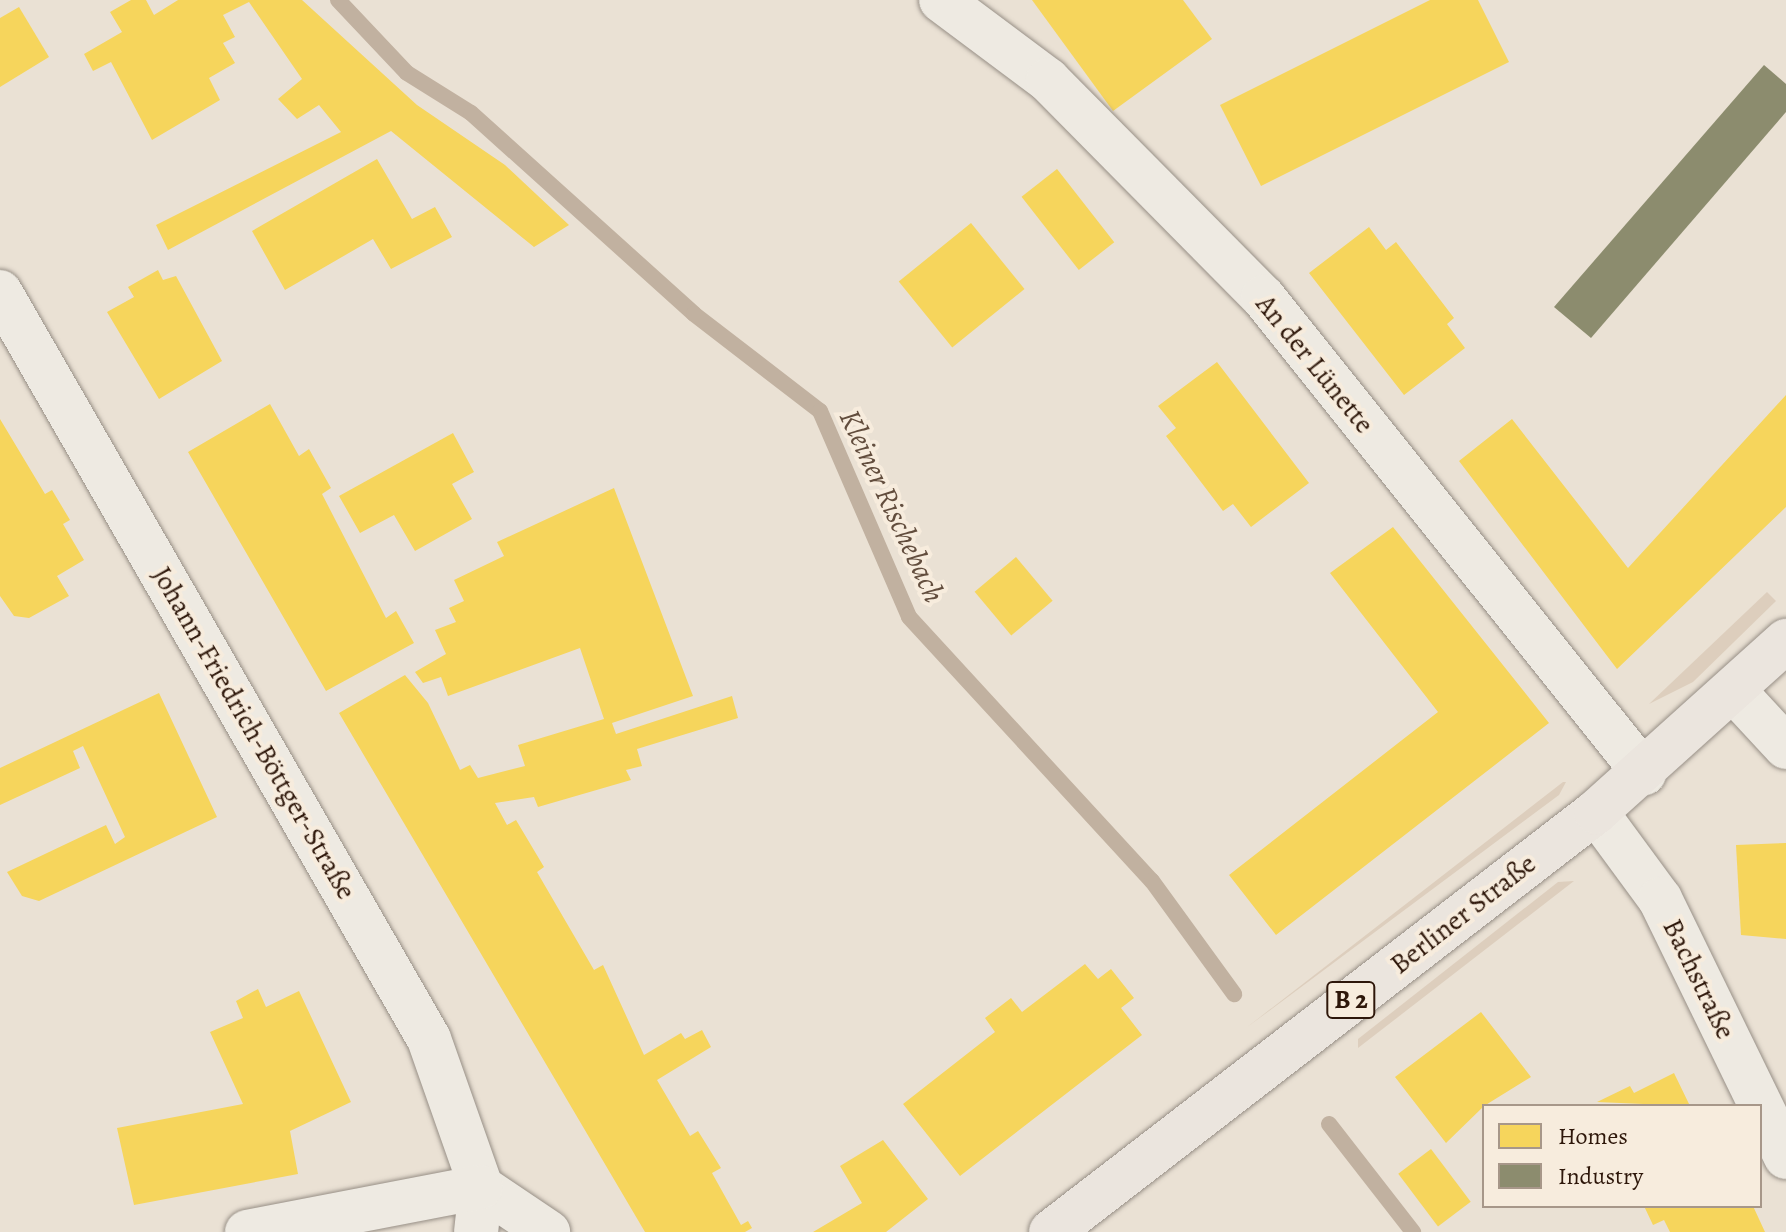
<!DOCTYPE html>
<html>
<head>
<meta charset="utf-8">
<style>
	body { margin:0 }
	#map { position:relative; width:1786px; height:1232px; overflow:hidden; background:#eae1d4; font-family:Alegreya,serif }
	div>[style] { position:absolute }
	[style*='--x'] { left:calc(var(--x)*1px); top:calc(var(--y)*1px); width:calc(var(--w)*1px); rotate:calc(var(--a)*1deg) }
	.green>* { inset:0; background:#ddcebd }
	.homes>* { inset:0; background:#f6d55c; transform-origin:0 0 }
	.industry>* { inset:0; background:#8c8c6e }
	.stream>* { height:16px; margin:-8px; padding:0 8px; transform-origin:8px; border-radius:8px; background:#c1b1a0 }
	.roads { filter:drop-shadow(0 0 2px #978f86) drop-shadow(0 0 2px #978f86) }
	.minor>* { height:44px; margin:-22px; padding:0 22px; transform-origin:22px; border-radius:22px; background:#eeeae2 }
	.major>* { height:44px; margin:-22px; padding:0 22px; transform-origin:22px; border-radius:22px; background:#ebe5de }
	span { translate:-50% -50%; white-space:nowrap; text-align:center; line-height:1.15; -webkit-text-stroke:8px #f7ecdd; paint-order:stroke }
	.shield-label span { padding:2px 6px; background:#f7ecdd; border:2px solid; border-radius:6px; -webkit-text-stroke-width:0 }
	.shield-label { font-size:26px; color:#2e170a; font-weight:700 }
	.street-label { font-size:28px; color:#2e170a }
	.water-label { font-size:30px; color:#624d3d; font-style:italic }
	.legend { position:absolute; left:1482px; top:1104px; width:280px; height:104px; box-sizing:border-box; background:#f7ecdd; border:2px solid #a79789; margin:0; padding:10px 14px; list-style:none; font-size:24px; color:#2e170a }
	.legend li { display:flex; align-items:center; gap:16px; height:40px }
	.legend b { width:40px; border:2px solid #a79789 }
</style>
</head>
<body>
<div id="map">
	<div class="green">
		<div style="clip-path:polygon(1767px 592px,1776px 601px,1693px 682px,1649px 704px)"></div>
		<div style="clip-path:polygon(1566px 782px,1559px 795px,1246px 1028px,1563px 782px)"></div>
		<div style="clip-path:polygon(1574px 881px,1358px 1048px,1358px 1039px,1558px 882px)"></div>
	</div>
	<div class="homes">
		<div style="clip-path:polygon(131px 0,146px 0,154px 15px,178px 0,302px 0,417px 105px,505px 165px,569px 225px,534px 247px,391px 131px,168px 250px,156px 225px,341px 132px,319px 105px,297px 119px,278px 99px,302px 79px,249px 2px,223px 15px,235px 37px,223px 43px,235px 63px,209px 78px,220px 100px,152px 140px,111px 62px,93px 71px,84px 54px,122px 32px,110px 12px)"></div>
		<div style="clip-path:polygon(1032px 0,1183px 0,1212px 39px,1113px 111px)"></div>
		<div style="clip-path:polygon(1430px 0,1478px 0,1509px 62px,1261px 186px,1220px 105px)"></div>
		<div style="clip-path:polygon(19px 7px,49px 57px,0 87px,0 18px)"></div>
		<div style="clip-path:polygon(377px 159px,412px 219px,435px 207px,452px 237px,391px 269px,373px 239px,285px 290px,252px 231px)"></div>
		<div style="left:1057px;top:169px;width:93px;height:45px;rotate:52deg"></div>
		<div style="left:971px;top:223px;width:85px;height:93px;rotate:51deg"></div>
		<div style="clip-path:polygon(1369px 227px,1386px 250px,1396px 242px,1454px 318px,1447px 324px,1465px 348px,1404px 395px,1309px 273px)"></div>
		<div style="clip-path:polygon(158px 270px,163px 280px,176px 276px,222px 361px,159px 399px,107px 312px,134px 297px,128px 287px)"></div>
		<div style="clip-path:polygon(1217px 362px,1309px 483px,1251px 527px,1233px 504px,1223px 511px,1166px 436px,1176px 428px,1158px 406px)"></div>
		<div style="clip-path:polygon(1786px 395px,1786px 507px,1617px 669px,1459px 461px,1512px 419px,1628px 568px)"></div>
		<div style="clip-path:polygon(270px 404px,299px 456px,309px 449px,331px 488px,322px 494px,386px 618px,396px 611px,414px 643px,326px 691px,188px 452px)"></div>
		<div style="clip-path:polygon(0 419px,45px 494px,52px 490px,70px 520px,63px 524px,84px 560px,57px 576px,69px 596px,29px 618px,14px 616px,0 596px)"></div>
		<div style="clip-path:polygon(453px 433px,474px 472px,452px 484px,472px 519px,415px 551px,394px 515px,360px 533px,339px 496px)"></div>
		<div style="clip-path:polygon(614px 488px,693px 696px,612px 723px,616px 734px,732px 696px,738px 718px,637px 749px,642px 766px,626px 770px,631px 780px,538px 807px,534px 797px,495px 803px,507px 825px,516px 820px,544px 867px,537px 872px,594px 970px,603px 965px,644px 1055px,681px 1033px,685px 1039px,702px 1030px,711px 1047px,657px 1080px,690px 1136px,698px 1131px,721px 1168px,712px 1173px,741px 1225px,748px 1221px,752px 1228px,745px 1232px,645px 1232px,339px 713px,405px 675px,428px 703px,460px 770px,470px 765px,478px 778px,525px 766px,518px 745px,604px 719px,580px 648px,448px 696px,441px 677px,423px 683px,415px 672px,446px 654px,435px 630px,456px 622px,449px 608px,464px 601px,454px 580px,504px 556px,497px 542px)"></div>
		<div style="clip-path:polygon(1393px 527px,1549px 723px,1276px 935px,1229px 875px,1438px 712px,1330px 573px)"></div>
		<div style="left:1016px;top:557px;width:57px;height:54px;rotate:50deg"></div>
		<div style="clip-path:polygon(159px 693px,217px 817px,39px 901px,22px 896px,7px 872px,106px 825px,115px 844px,125px 837px,83px 746px,73px 751px,80px 768px,0 805px,0 768px)"></div>
		<div style="clip-path:polygon(1786px 843px,1786px 939px,1741px 935px,1736px 845px)"></div>
		<div style="clip-path:polygon(1085px 964px,1098px 979px,1111px 969px,1134px 998px,1121px 1008px,1142px 1035px,960px 1176px,903px 1104px,995px 1032px,985px 1018px,1011px 998px,1022px 1012px)"></div>
		<div style="clip-path:polygon(258px 989px,266px 1007px,299px 991px,351px 1102px,290px 1131px,298px 1174px,134px 1205px,117px 1128px,243px 1104px,210px 1032px,243px 1018px,236px 1001px)"></div>
		<div style="clip-path:polygon(1481px 1012px,1531px 1077px,1484px 1106px,1446px 1143px,1395px 1077px)"></div>
		<div style="clip-path:polygon(1674px 1073px,1690px 1106px,1597px 1102px,1630px 1086px,1634px 1093px)"></div>
		<div style="clip-path:polygon(883px 1140px,928px 1199px,886px 1232px,813px 1232px,862px 1203px,840px 1166px)"></div>
		<div style="left:1431px;top:1149px;width:66px;height:41px;rotate:53deg"></div>
		<div style="clip-path:polygon(1644px 1206px,1753px 1206px,1765px 1232px,1670px 1232px,1664px 1220px,1653px 1225px)"></div>
	</div>
	<div class="industry">
		<div style="clip-path:polygon(1764px 65px,1786px 84px,1786px 112px,1591px 338px,1554px 307px)"></div>
	</div>
	<div class="stream">
		<div style="--x:338;--y:0;--w:100;--a:46.6"></div>
		<div style="--x:407;--y:73;--w:75;--a:32"></div>
		<div style="--x:471;--y:113;--w:300;--a:42"></div>
		<div style="--x:694;--y:314;--w:159;--a:37.6"></div>
		<div style="--x:820;--y:411;--w:224;--a:66.6"></div>
		<div style="--x:909;--y:617;--w:359;--a:47.4"></div>
		<div style="--x:1152;--y:881;--w:140;--a:54"></div>
		<div style="--x:1329;--y:1124;--w:137;--a:52.1"></div>
	</div>
	<div class="roads">
		<div class="minor">
			<div style="--x:941;--y:0;--w:134;--a:36.8"></div>
			<div style="--x:1048;--y:80;--w:305;--a:45.3"></div>
			<div style="--x:1263;--y:297;--w:610;--a:51.33"></div>
			<div style="--x:0;--y:292;--w:861;--a:60.13"></div>
			<div style="--x:429;--y:1039;--w:157;--a:70.6"></div>
			<div style="--x:481;--y:1187;--w:45;--a:96.3"></div>
			<div style="--x:1735;--y:692;--w:75;--a:47.2"></div>
			<div style="--x:1596;--y:812;--w:108;--a:53.7"></div>
			<div style="--x:1660;--y:899;--w:287;--a:64"></div>
			<div style="--x:481;--y:1187;--w:81;--a:33.9"></div>
			<div style="--x:247;--y:1232;--w:238;--a:-10.9"></div>
		</div>
		<div class="major">
			<div style="--x:1051;--y:1232;--w:688;--a:-37.62"></div>
			<div style="--x:1596;--y:812;--w:256;--a:-42"></div>
		</div>
	</div>
	<div class="shield-label">
		<span style="left:1351px;top:1000px">B 2</span>
	</div>
	<div class="street-label">
		<span style="left:1315px;top:364px;rotate:51deg">An der Lünette</span>
		<span style="left:254px;top:733px;rotate:60deg">Johann-Friedrich-Böttger-Straße</span>
		<span style="left:1463px;top:914px;rotate:-38deg">Berliner Straße</span>
		<span style="left:1699px;top:979px;rotate:64deg">Bachstraße</span>
	</div>
	<div class="water-label">
		<span style="left:892px;top:506px;rotate:65deg">Kleiner Rischebach</span>
	</div>
	<ul class="legend">
	<li><b style="height:22px;background:#f6d55c"></b>Homes</li>
	<li><b style="height:22px;background:#8c8c6e"></b>Industry</li>
	</ul>
</div>
</body>
</html>
